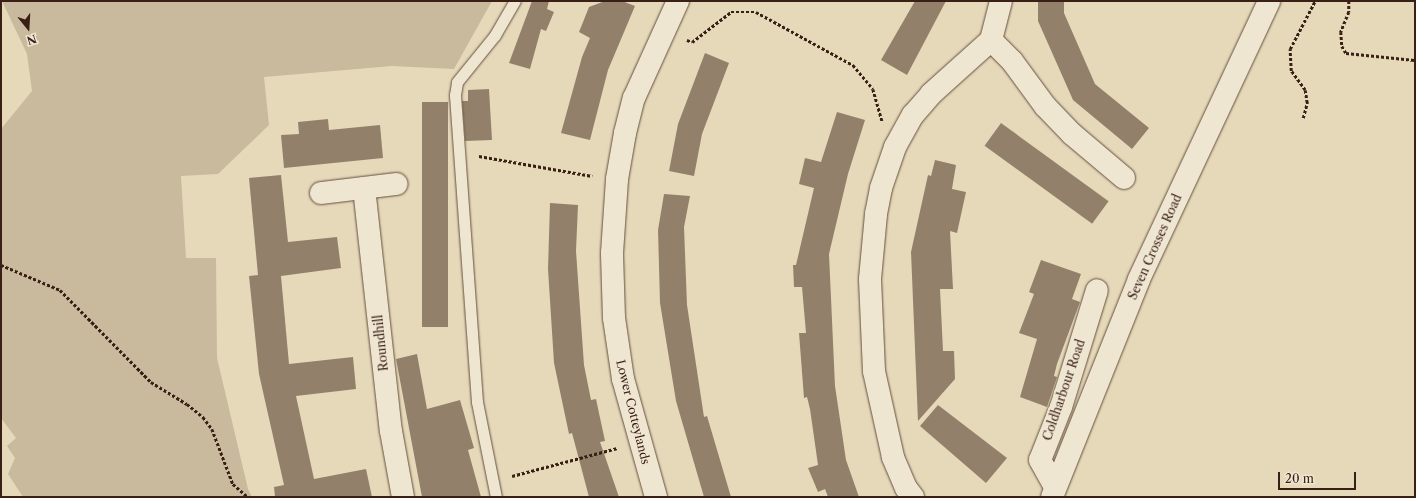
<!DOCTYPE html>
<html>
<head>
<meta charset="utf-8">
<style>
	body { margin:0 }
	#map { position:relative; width:1416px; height:498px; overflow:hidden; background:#e6d9b9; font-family:"Libre Caslon Text",serif }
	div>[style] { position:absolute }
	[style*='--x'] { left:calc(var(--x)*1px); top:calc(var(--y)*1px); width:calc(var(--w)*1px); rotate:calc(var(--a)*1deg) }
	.green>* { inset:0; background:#c9b99d }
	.building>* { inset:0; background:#93806a; transform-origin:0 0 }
	.path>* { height:2.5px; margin-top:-1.25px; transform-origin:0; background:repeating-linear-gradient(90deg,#391f15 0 3px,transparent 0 5px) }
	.roads { filter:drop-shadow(0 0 1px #644e3e) drop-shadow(0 0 1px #644e3e) }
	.service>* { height:11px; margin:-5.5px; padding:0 5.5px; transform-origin:5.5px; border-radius:5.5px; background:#efe6d2 }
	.minor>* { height:22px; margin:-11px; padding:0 11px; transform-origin:11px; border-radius:11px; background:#efe6d2 }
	span { translate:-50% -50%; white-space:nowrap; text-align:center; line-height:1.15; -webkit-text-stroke:4px #efe6d2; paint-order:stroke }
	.street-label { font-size:12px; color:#391f15 }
	.frame { position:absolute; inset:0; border:2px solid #391f15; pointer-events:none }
	.north { position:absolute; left:8px; top:8px; width:40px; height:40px; -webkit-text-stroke:3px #efe6d2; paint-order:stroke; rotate:162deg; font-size:11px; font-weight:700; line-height:16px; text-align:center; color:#391f15 }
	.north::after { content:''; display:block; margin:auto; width:14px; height:18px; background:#391f15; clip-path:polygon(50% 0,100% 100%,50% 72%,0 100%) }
	.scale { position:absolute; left:1278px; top:472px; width:78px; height:18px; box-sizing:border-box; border:2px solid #391f15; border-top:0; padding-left:5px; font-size:12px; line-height:14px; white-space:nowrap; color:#391f15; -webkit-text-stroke:3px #efe6d2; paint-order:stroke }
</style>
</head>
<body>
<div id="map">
	<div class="green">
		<div style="clip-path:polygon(2px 1px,492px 1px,454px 69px,392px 66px,264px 77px,269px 125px,218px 174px,181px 176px,186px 258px,216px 258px,217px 358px,248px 489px,252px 497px,23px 497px,8px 474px,15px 458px,7px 446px,16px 438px,1px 418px,1px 129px,32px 91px,27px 54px)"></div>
	</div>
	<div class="building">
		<div style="clip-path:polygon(532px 1px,549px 1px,547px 9px,554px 12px,546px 31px,541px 29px,530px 69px,509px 63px)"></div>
		<div style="clip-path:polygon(605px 1px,622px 1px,635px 6px,608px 70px,590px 140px,561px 133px,582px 57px,590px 38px,579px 32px,589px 7px)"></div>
		<div style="clip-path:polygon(915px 1px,946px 1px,907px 75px,881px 60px)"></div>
		<div style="clip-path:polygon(1038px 1px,1064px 1px,1064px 13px,1095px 84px,1149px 128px,1132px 149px,1073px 100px,1038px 21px)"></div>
		<div style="clip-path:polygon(705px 53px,729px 63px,702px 134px,694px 176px,669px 171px,678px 124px)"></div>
		<div style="clip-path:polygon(489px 89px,492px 140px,465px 141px,462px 101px,468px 101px,468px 90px)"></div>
		<div style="left:422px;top:102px;width:26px;height:225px"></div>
		<div style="clip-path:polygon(837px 112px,865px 120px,848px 174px,829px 254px,835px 386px,846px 460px,859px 497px,828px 497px,825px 489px,818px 492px,808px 468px,818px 465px,810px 409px,807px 397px,804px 398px,799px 333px,806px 333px,802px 287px,794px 287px,793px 265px,796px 265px,814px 188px,799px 184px,805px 158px,821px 162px)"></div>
		<div style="clip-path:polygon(328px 119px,329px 130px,380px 125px,383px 158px,284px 168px,281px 135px,299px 134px,298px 122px)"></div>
		<div style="left:1001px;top:123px;width:133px;height:28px;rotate:36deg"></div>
		<div style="clip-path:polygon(935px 160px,956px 165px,952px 189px,966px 192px,957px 233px,950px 231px,953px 289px,940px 289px,943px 351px,954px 351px,955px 379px,918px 421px,911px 252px,928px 175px,931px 176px)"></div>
		<div style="clip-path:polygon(281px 175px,288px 242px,337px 237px,341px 268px,281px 276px,289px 364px,353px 357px,356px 389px,296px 396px,314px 479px,366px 469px,372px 497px,275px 497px,274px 487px,284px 485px,259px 374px,249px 276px,258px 275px,249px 178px)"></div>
		<div style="clip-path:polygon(664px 194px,690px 196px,684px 227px,687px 305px,704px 417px,707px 416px,731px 497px,704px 497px,676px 401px,660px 303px,658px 230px)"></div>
		<div style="clip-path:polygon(550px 203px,578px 205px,576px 251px,584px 365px,591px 400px,596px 399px,605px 441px,600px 442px,619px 497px,589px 497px,572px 433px,569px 434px,554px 363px,548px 269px)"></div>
		<div style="clip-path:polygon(1041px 260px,1081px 274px,1072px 299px,1080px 302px,1057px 364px,1054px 376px,1057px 377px,1047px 407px,1020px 397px,1037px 339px,1019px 333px,1034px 294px,1029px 292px)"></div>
		<div style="clip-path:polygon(417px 354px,427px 409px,460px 400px,474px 448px,468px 450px,481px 497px,422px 497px,396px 359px)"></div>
		<div style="clip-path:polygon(938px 405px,1007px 458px,986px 483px,920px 426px)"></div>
	</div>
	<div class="path">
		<div style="--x:1349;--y:1;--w:11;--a:90"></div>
		<div style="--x:1349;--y:12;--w:22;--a:112"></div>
		<div style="--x:1341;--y:32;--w:14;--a:86"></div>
		<div style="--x:1342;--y:46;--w:8;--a:60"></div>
		<div style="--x:1346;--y:53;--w:69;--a:5.8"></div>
		<div style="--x:687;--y:40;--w:5;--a:22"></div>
		<div style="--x:692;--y:42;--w:49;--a:-37.6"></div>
		<div style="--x:731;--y:12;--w:25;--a:0"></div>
		<div style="--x:756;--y:12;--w:111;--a:28.7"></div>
		<div style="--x:853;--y:65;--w:31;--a:50"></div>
		<div style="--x:873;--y:89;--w:33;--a:74"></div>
		<div style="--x:1303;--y:118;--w:16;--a:-75"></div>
		<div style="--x:1307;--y:103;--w:13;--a:-99"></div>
		<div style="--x:1305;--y:90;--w:24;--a:-126"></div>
		<div style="--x:1291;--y:71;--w:22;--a:-93"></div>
		<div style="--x:1290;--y:49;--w:54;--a:-62.5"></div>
		<div style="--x:479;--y:156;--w:115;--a:10"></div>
		<div style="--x:1;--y:265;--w:64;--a:23"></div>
		<div style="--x:60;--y:290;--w:129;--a:45.3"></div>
		<div style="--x:151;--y:382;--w:42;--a:31.4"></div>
		<div style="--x:187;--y:404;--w:21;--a:39"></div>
		<div style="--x:203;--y:417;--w:15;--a:53"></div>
		<div style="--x:212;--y:429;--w:59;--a:69.1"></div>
		<div style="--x:233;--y:484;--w:20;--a:41"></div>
		<div style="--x:512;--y:476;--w:109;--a:-14.9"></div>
	</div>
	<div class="roads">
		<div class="service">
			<div style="--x:496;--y:497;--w:97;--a:-101.3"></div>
			<div style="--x:477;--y:402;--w:308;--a:-94.1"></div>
			<div style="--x:455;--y:95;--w:13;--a:-81"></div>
			<div style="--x:457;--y:82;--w:60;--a:-51"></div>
			<div style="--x:495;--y:35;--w:39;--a:-60"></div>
		</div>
		<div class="minor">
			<div style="--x:991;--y:40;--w:30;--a:45"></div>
			<div style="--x:1012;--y:61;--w:56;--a:53.7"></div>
			<div style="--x:1045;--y:106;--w:39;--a:46"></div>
			<div style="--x:1072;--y:134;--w:68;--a:40.2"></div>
			<div style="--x:364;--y:188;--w:244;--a:83.7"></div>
			<div style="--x:391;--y:431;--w:67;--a:79.7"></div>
			<div style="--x:321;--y:193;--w:76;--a:-6.8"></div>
			<div style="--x:1055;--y:487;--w:31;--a:-119"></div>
			<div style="--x:1040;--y:460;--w:57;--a:-68.4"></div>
			<div style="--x:1061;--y:407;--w:122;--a:-72.9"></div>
			<div style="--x:656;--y:497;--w:123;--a:-105.6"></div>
			<div style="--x:623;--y:379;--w:62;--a:-98.4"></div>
			<div style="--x:614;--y:318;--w:65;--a:-91.8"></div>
			<div style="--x:612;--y:253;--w:74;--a:-86.1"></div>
			<div style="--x:617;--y:179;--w:47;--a:-80.1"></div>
			<div style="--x:625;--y:133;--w:36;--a:-76"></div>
			<div style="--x:634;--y:98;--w:107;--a:-65.6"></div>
			<div style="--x:913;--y:497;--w:11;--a:-128"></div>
			<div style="--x:906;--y:488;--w:34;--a:-113"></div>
			<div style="--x:893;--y:457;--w:88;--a:-102.5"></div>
			<div style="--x:874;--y:371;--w:92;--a:-92.5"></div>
			<div style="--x:870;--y:279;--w:65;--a:-84.7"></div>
			<div style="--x:876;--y:214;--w:26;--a:-79"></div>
			<div style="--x:881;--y:188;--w:43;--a:-71.1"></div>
			<div style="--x:895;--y:147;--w:37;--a:-61"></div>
			<div style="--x:913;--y:115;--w:28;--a:-49"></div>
			<div style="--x:931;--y:94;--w:81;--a:-42"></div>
			<div style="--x:991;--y:40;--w:40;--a:-75.6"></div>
			<div style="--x:1052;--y:497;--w:235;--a:-68.2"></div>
			<div style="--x:1139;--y:279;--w:307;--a:-64.9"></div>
		</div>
	</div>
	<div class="street-label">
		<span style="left:1155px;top:247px;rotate:-66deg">Seven Crosses Road</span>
		<span style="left:381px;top:343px;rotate:-96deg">Roundhill</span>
		<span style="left:1064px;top:390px;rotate:-71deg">Coldharbour Road</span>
		<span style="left:633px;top:412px;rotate:76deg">Lower Cotteylands</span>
	</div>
	<div class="frame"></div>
	<div class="north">N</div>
	<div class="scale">20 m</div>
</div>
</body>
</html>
